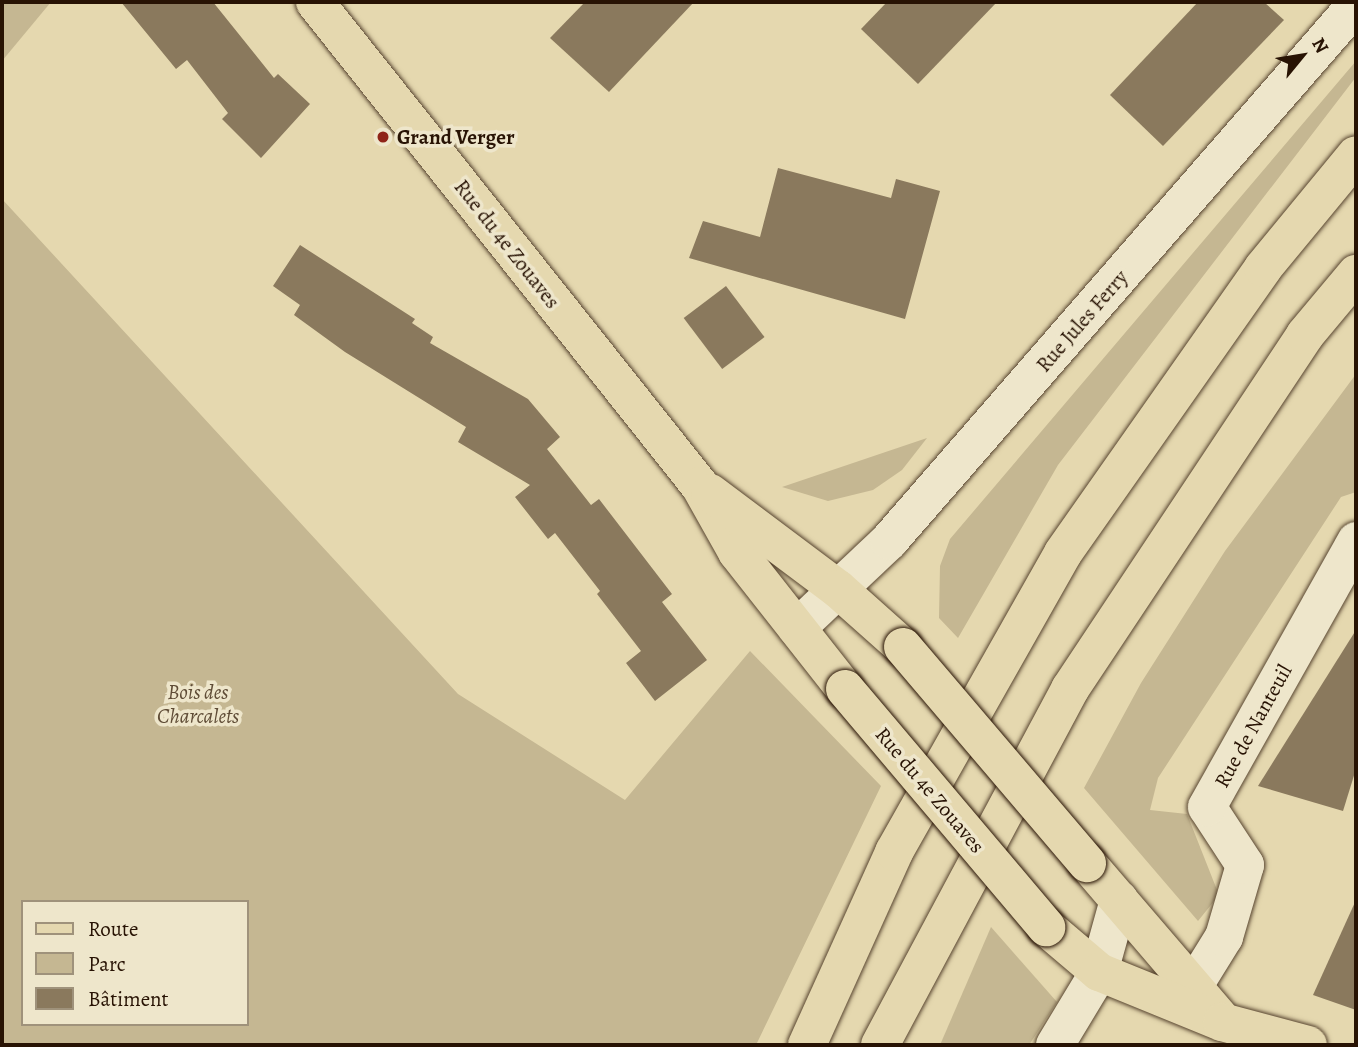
<!DOCTYPE html>
<html>
<head>
<meta charset="utf-8">
<style>
	body { margin:0 }
	#map { position:relative; width:1358px; height:1047px; overflow:hidden; background:#e5d8af; font-family:Alegreya,serif }
	div>[style] { position:absolute }
	[style*='--x'] { left:calc(var(--x)*1px); top:calc(var(--y)*1px); width:calc(var(--w)*1px); rotate:calc(var(--a)*1deg) }
	.green>* { inset:0; background:#c5b792 }
	.building>* { inset:0; background:#8a795d; transform-origin:0 0 }
	.roads { filter:drop-shadow(0 0 2px #57442f) drop-shadow(0 0 2px #57442f) }
	.minor>* { height:38px; margin:-19px; padding:0 19px; transform-origin:19px; border-radius:19px; background:#eee6cb }
	.major>* { height:38px; margin:-19px; padding:0 19px; transform-origin:19px; border-radius:19px; background:#e5d8af }
	.highway>* { height:38px; margin:-19px; padding:0 19px; transform-origin:19px; border-radius:19px; background:#e5d8af }
	.bridges { filter:drop-shadow(0 0 2px #281304) drop-shadow(0 0 2px #281304) }
	.major-bridge>* { height:38px; margin:-19px; padding:0 19px; transform-origin:19px; border-radius:19px; background:#e5d8af }
	.dots>* { width:19px; height:19px; translate:-50% -50%; box-sizing:border-box; border:4px solid #eee6cb; border-radius:50% }
	span { translate:-50% -50%; white-space:nowrap; text-align:center; line-height:1.15; -webkit-text-stroke:7px #eee6cb; paint-order:stroke }
	.poi-label { font-size:21px; color:#281304; font-weight:700 }
	.left { translate:0 -50%; text-align:left }
	.street-label { font-size:21px; color:#281304 }
	.park-label { font-size:21px; color:#5f4c36; font-style:italic }
	.frame { position:absolute; inset:0; border:4px solid #281304; pointer-events:none }
	.legend { position:absolute; left:21px; top:900px; width:228px; height:126px; box-sizing:border-box; background:#eee6cb; border:2px solid #9f927b; margin:0; padding:9px 12px; list-style:none; font-size:21px; color:#281304 }
	.legend li { display:flex; align-items:center; gap:14px; height:35px }
	.legend b { width:35px; border:2px solid #9f927b }
	.north { position:absolute; left:1267px; top:21px; width:70px; height:70px; -webkit-text-stroke:5px #eee6cb; paint-order:stroke; rotate:60deg; font-size:19px; font-weight:700; line-height:28px; text-align:center; color:#281304 }
	.north::after { content:''; display:block; margin:auto; width:24px; height:32px; background:#281304; clip-path:polygon(50% 0,100% 100%,50% 72%,0 100%) }
</style>
</head>
<body>
<div id="map">
	<div class="green">
		<div style="clip-path:polygon(2px 2px,51px 2px,2px 61px)"></div>
		<div style="clip-path:polygon(1356px 61px,1356px 77px,1058px 465px,958px 638px,939px 618px,940px 566px,950px 539px)"></div>
		<div style="clip-path:polygon(evenodd,2px 199px,458px 694px,625px 800px,750px 651px,881px 786px,756px 1045px,2px 1045px,2px 199px,23px 902px,247px 902px,247px 1024px,23px 1024px,23px 902px)"></div>
		<div style="clip-path:polygon(1356px 374px,1356px 492px,1341px 497px,1158px 778px,1150px 810px,1187px 814px,1219px 895px,1198px 921px,1084px 788px,1141px 683px,1225px 551px)"></div>
		<div style="clip-path:polygon(927px 438px,902px 470px,873px 490px,828px 501px,782px 487px)"></div>
		<div style="clip-path:polygon(991px 927px,1057px 1002px,1029px 1045px,940px 1045px)"></div>
	</div>
	<div class="building">
		<div style="clip-path:polygon(121px 2px,213px 2px,274px 78px,278px 74px,310px 104px,261px 158px,222px 119px,228px 113px,187px 60px,176px 69px)"></div>
		<div style="clip-path:polygon(585px 2px,694px 2px,609px 92px,550px 38px)"></div>
		<div style="clip-path:polygon(887px 2px,997px 2px,918px 84px,861px 29px)"></div>
		<div style="clip-path:polygon(1198px 2px,1264px 2px,1284px 20px,1163px 146px,1110px 95px)"></div>
		<div style="clip-path:polygon(778px 168px,891px 198px,896px 179px,940px 191px,905px 319px,689px 258px,703px 221px,760px 237px)"></div>
		<div style="clip-path:polygon(300px 245px,415px 319px,412px 323px,433px 337px,430px 343px,528px 399px,560px 437px,547px 449px,591px 505px,599px 499px,672px 594px,662px 602px,707px 660px,655px 701px,626px 663px,641px 651px,597px 594px,600px 591px,555px 533px,548px 539px,515px 497px,530px 485px,458px 442px,466px 427px,345px 352px,294px 315px,300px 305px,273px 286px)"></div>
		<div style="left:726px;top:286px;width:64px;height:53px;rotate:53deg"></div>
		<div style="clip-path:polygon(1356px 630px,1356px 769px,1343px 811px,1258px 786px)"></div>
		<div style="clip-path:polygon(1356px 900px,1356px 1010px,1313px 995px)"></div>
	</div>
	<div class="roads">
		<div class="minor">
			<div style="--x:797;--y:628;--w:127;--a:-43.4"></div>
			<div style="--x:889;--y:541;--w:711;--a:-48.94"></div>
			<div style="--x:1193;--y:987;--w:59;--a:-58.2"></div>
			<div style="--x:1224;--y:937;--w:75;--a:-73.7"></div>
			<div style="--x:1245;--y:865;--w:69;--a:-123.2"></div>
			<div style="--x:1207;--y:807;--w:305;--a:-60.7"></div>
			<div style="--x:1055;--y:1045;--w:85;--a:-58.9"></div>
			<div style="--x:1099;--y:972;--w:75;--a:-74.5"></div>
		</div>
		<div class="major">
			<div style="--x:315;--y:2;--w:618;--a:51.5"></div>
			<div style="--x:700;--y:486;--w:76;--a:60.7"></div>
			<div style="--x:737;--y:552;--w:174;--a:51.8"></div>
			<div style="--x:710;--y:493;--w:160;--a:36.9"></div>
			<div style="--x:838;--y:589;--w:87;--a:41.7"></div>
			<div style="--x:1087;--y:863;--w:203;--a:49.4"></div>
			<div style="--x:1046;--y:927;--w:70;--a:40.3"></div>
			<div style="--x:1099;--y:972;--w:133;--a:22.1"></div>
			<div style="--x:1222;--y:1022;--w:89;--a:15"></div>
		</div>
		<div class="highway">
			<div style="--x:807;--y:1045;--w:212;--a:-65.7"></div>
			<div style="--x:894;--y:852;--w:343;--a:-60.5"></div>
			<div style="--x:1063;--y:553;--w:348;--a:-54.9"></div>
			<div style="--x:1263;--y:268;--w:146;--a:-50.5"></div>
			<div style="--x:880;--y:1045;--w:404;--a:-61.9"></div>
			<div style="--x:1070;--y:689;--w:425;--a:-56.4"></div>
			<div style="--x:1305;--y:335;--w:80;--a:-50.1"></div>
		</div>
	</div>
	<div class="bridges">
		<div class="major-bridge">
			<div style="--x:903;--y:647;--w:284;--a:49.6"></div>
			<div style="--x:845;--y:689;--w:312;--a:49.8"></div>
		</div>
	</div>
	<div class="dots">
		<div style="left:383px;top:137px;background:#8f2418"></div>
	</div>
	<div class="poi-label">
		<span class="left" style="left:397px;top:137px">Grand Verger</span>
	</div>
	<div class="street-label">
		<span style="left:507px;top:244px;rotate:52deg">Rue du 4e Zouaves</span>
		<span style="left:1082px;top:321px;rotate:-49deg">Rue Jules Ferry</span>
		<span style="left:1253px;top:726px;rotate:-61deg">Rue de Nanteuil</span>
		<span style="left:930px;top:790px;rotate:50deg">Rue du 4e Zouaves</span>
	</div>
	<div class="park-label">
		<span style="left:198px;top:704px">Bois des<br>Charcalets</span>
	</div>
	<div class="frame"></div>
	<ul class="legend">
	<li><b style="height:9px;background:#e5d8af"></b>Route</li>
	<li><b style="height:19px;background:#c5b792"></b>Parc</li>
	<li><b style="height:19px;background:#8a795d"></b>Bâtiment</li>
	</ul>
	<div class="north">N</div>
</div>
</body>
</html>
